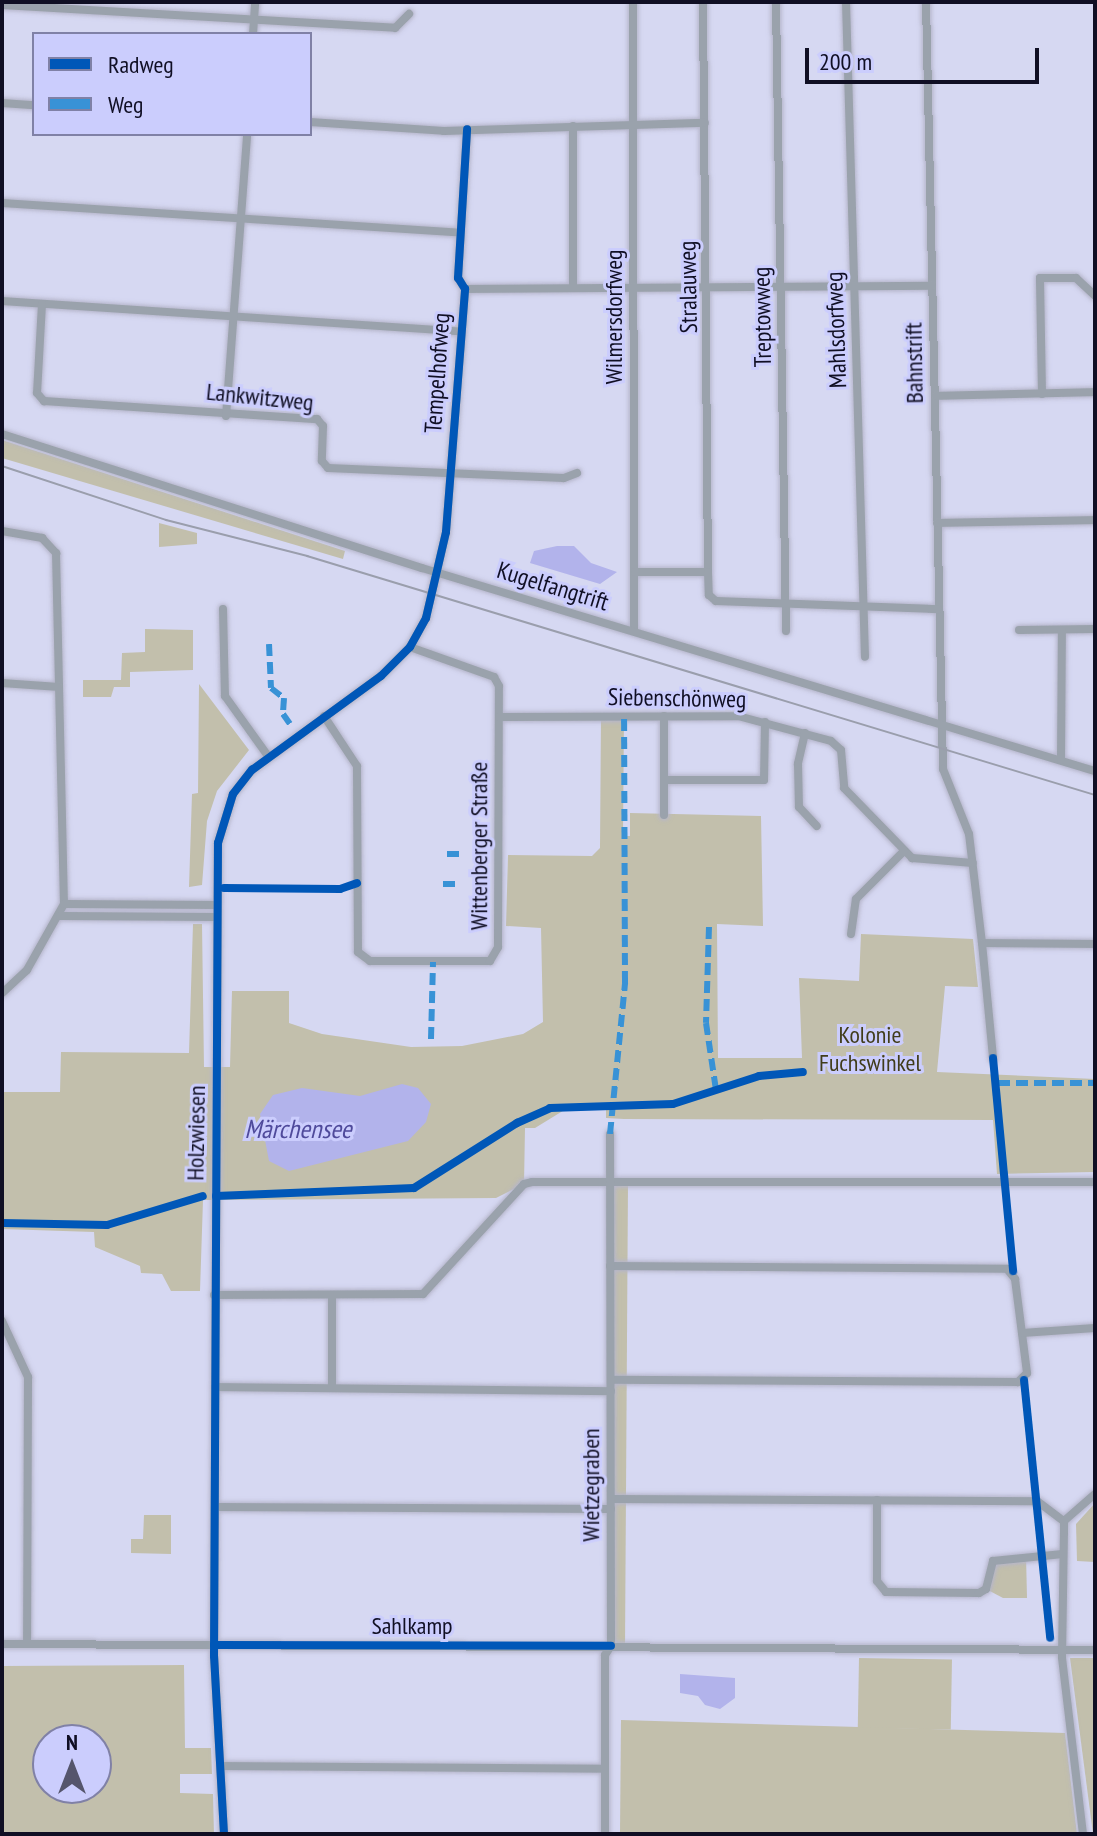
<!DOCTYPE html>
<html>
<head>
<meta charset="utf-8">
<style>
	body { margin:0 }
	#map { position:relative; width:1097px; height:1836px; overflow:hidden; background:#d6d8f2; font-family:"PT Sans Narrow",sans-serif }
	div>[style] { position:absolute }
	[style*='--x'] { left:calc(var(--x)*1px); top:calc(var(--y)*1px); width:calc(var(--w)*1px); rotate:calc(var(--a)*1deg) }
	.green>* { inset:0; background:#c2bfac; transform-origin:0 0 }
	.water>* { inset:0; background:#b2b3eb }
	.roads { filter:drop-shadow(0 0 2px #b5b5ca) drop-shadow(0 0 2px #b5b5ca) }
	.minor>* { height:8px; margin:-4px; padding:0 4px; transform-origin:4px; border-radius:4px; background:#9aa2ac }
	.tram>* { height:2px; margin:-1px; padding:0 1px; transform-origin:1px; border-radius:1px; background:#9a9eac }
	.quiet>* { height:6px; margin-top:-3px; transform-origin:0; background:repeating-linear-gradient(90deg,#3892d6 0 12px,transparent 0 18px) }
	.cycleway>* { height:8px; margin:-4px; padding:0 4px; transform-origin:4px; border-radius:4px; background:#0057b8 }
	span { translate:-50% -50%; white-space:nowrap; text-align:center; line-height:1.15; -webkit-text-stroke:6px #cbcdfd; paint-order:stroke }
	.street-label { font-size:24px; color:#100f24 }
	.park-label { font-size:24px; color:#403c1a }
	.water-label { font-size:26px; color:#4f4a9b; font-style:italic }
	.frame { position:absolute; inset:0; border:4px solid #100f24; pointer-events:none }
	.legend { position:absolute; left:32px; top:32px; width:280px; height:104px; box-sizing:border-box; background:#cbcdfd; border:2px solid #8081a6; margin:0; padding:10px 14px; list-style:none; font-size:24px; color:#100f24 }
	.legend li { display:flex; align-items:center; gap:16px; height:40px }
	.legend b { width:40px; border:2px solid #8081a6 }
	.north { position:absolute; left:32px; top:1724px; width:80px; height:80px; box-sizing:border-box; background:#cbcdfd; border:2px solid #8081a6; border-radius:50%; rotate:0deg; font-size:22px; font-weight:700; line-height:32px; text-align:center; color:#100f24 }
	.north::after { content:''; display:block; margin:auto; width:28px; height:36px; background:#55556c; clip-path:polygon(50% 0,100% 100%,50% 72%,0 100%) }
	.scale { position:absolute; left:805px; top:48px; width:234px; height:36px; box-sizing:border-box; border:4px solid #100f24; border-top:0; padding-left:10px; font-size:24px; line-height:28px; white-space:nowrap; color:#100f24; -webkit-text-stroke:6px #cbcdfd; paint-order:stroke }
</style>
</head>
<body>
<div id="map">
	<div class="green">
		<div style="clip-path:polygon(2px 440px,345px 551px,343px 559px,2px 458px)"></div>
		<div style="clip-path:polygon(159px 523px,197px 533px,197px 544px,159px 547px)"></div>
		<div style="clip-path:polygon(145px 629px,193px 630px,193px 670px,130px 672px,130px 687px,114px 687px,111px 697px,83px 697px,83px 680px,121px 680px,122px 653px,145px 652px)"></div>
		<div style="clip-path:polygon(199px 684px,249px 750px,217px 791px,207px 821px,202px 885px,189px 887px,192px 794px,198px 793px)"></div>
		<div style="clip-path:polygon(601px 716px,624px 716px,623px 836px,630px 836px,630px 813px,761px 816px,763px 926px,717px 924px,718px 1058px,802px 1058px,799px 978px,859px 981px,861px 934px,973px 939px,978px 987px,945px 986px,937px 1072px,1095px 1079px,1095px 1172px,997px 1174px,993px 1120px,624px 1119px,606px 1118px,606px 1109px,566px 1109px,535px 1128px,525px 1128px,524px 1184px,496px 1198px,203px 1200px,200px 1291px,171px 1291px,162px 1274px,141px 1273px,140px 1266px,95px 1247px,94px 1232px,2px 1229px,2px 1092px,60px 1092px,61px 1052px,189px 1053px,193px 924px,202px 924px,204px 1067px,230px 1067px,232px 991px,289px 991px,289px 1023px,322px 1034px,411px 1047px,462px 1046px,523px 1034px,543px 1022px,541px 928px,506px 926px,508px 855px,592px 856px,600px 848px)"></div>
		<div style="clip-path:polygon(610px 1182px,628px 1183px,625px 1647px,611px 1646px)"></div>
		<div style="clip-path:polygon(1095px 1503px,1095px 1562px,1077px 1561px,1076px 1524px)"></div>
		<div style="clip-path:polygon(144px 1515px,171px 1515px,171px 1554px,131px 1553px,131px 1539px,143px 1539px)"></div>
		<div style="clip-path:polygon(1026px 1555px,1027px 1598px,1003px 1598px,986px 1589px,989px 1565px)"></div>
		<div style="left:859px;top:1658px;width:93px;height:70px;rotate:1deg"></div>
		<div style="clip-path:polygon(1070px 1658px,1095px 1658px,1095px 1834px,1093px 1834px)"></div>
		<div style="clip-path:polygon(evenodd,184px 1665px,185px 1748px,211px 1748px,212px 1774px,180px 1774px,180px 1793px,213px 1794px,214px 1834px,2px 1834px,2px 1666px,184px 1665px,48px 1740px,96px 1740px,96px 1788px,48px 1788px,48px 1740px)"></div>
		<div style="clip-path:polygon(621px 1720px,1065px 1733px,1077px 1834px,620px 1834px)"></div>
	</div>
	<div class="water">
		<div style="clip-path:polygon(557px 546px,574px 546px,591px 563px,617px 572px,600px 584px,530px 563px,534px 551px)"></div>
		<div style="clip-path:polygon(402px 1084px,418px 1088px,431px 1104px,426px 1122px,408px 1141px,289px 1171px,269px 1161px,260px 1114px,273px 1095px,302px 1088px,360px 1096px)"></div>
		<div style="clip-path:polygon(680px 1674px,735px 1678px,735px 1698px,720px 1709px,705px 1705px,698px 1696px,680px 1693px)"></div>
	</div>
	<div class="roads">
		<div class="minor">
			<div style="--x:633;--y:2;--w:629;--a:89.91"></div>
			<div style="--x:703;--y:2;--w:570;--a:89.5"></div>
			<div style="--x:776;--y:2;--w:629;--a:89.09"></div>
			<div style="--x:846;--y:2;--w:655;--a:88.34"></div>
			<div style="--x:926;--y:2;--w:767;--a:88.73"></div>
			<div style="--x:943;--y:769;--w:70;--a:68.2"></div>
			<div style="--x:969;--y:834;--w:110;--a:83.2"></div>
			<div style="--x:982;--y:943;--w:113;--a:0.5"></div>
			<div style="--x:2;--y:5;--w:394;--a:3.3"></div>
			<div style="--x:395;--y:28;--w:20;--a:-45"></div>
			<div style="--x:253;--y:34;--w:32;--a:-86"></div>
			<div style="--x:2;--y:103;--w:32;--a:4"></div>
			<div style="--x:310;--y:122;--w:134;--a:3.8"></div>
			<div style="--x:444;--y:131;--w:261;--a:-1.8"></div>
			<div style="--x:573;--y:126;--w:161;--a:90"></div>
			<div style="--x:2;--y:203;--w:459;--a:3.7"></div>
			<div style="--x:465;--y:289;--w:467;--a:-0.4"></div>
			<div style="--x:2;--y:301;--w:458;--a:3.8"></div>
			<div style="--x:42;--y:304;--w:89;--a:93.2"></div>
			<div style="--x:37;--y:393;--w:11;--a:49"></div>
			<div style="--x:44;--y:401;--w:274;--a:3.8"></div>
			<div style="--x:317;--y:419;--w:9;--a:49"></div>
			<div style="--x:323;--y:426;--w:35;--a:92"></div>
			<div style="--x:322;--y:461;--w:9;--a:49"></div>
			<div style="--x:328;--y:468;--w:236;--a:2.4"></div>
			<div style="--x:564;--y:478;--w:14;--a:-21"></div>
			<div style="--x:1042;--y:394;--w:116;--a:-91"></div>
			<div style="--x:1040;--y:278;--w:36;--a:0"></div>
			<div style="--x:1076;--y:278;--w:26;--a:43"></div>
			<div style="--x:935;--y:396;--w:160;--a:-1.4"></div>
			<div style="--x:226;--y:416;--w:283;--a:-85.7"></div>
			<div style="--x:2;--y:434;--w:441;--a:17.7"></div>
			<div style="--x:422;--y:568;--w:703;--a:16.79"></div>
			<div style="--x:937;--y:523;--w:158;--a:-1.1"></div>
			<div style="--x:2;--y:531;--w:41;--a:9.9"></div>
			<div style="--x:42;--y:538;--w:21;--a:47"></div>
			<div style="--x:56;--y:553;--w:351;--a:88.7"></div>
			<div style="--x:64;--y:904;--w:76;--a:119.3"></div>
			<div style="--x:27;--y:970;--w:34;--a:137"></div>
			<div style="--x:635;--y:572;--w:73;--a:0"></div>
			<div style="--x:708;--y:572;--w:23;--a:88"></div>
			<div style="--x:709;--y:595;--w:9;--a:41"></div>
			<div style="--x:716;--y:601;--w:222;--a:2.1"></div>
			<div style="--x:223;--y:609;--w:87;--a:88.7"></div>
			<div style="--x:225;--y:696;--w:74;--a:54.4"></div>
			<div style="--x:1019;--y:630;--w:76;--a:-0.8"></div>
			<div style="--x:2;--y:683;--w:57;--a:4"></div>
			<div style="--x:324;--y:716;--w:60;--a:56.6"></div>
			<div style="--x:357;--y:766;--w:186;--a:89.7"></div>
			<div style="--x:358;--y:952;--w:15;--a:37"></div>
			<div style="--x:370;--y:961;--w:120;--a:0"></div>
			<div style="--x:490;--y:961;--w:16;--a:-60"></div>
			<div style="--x:498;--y:947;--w:261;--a:-89.8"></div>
			<div style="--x:499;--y:686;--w:10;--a:-119"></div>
			<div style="--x:494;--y:677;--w:89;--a:-160.3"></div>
			<div style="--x:664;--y:716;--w:64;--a:90"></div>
			<div style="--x:664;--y:780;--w:100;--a:0"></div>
			<div style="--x:764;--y:780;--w:58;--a:-89"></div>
			<div style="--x:499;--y:717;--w:239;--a:-0.2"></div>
			<div style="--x:738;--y:716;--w:96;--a:15"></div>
			<div style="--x:831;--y:741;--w:13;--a:42"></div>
			<div style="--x:841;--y:750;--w:38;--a:85"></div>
			<div style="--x:844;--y:788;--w:98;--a:45.8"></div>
			<div style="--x:912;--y:858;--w:61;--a:4.7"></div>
			<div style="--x:805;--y:733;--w:32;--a:103"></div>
			<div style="--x:798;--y:764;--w:43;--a:88.7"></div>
			<div style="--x:799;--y:807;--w:26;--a:47"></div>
			<div style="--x:1061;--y:760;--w:130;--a:-89.6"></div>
			<div style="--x:664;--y:815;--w:35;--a:-90"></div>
			<div style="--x:64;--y:904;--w:153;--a:0.4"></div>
			<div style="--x:60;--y:916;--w:157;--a:0.4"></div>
			<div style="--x:851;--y:934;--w:35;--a:-82"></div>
			<div style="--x:856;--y:899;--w:68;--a:-45"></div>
			<div style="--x:982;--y:943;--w:116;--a:84.5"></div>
			<div style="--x:610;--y:1266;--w:397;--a:0.4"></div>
			<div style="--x:1007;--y:1269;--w:13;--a:51"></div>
			<div style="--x:1015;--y:1279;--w:95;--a:82.7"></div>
			<div style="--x:1027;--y:1373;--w:13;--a:135"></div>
			<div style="--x:1018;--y:1382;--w:407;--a:-179.7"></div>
			<div style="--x:214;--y:1295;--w:209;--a:-0.3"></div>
			<div style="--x:423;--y:1294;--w:149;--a:-47.4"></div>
			<div style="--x:524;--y:1184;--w:8;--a:-14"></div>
			<div style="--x:532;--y:1182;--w:563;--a:0"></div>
			<div style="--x:332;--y:1295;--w:92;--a:90"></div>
			<div style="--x:2;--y:1321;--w:62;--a:65.1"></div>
			<div style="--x:28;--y:1377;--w:267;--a:90.2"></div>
			<div style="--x:1022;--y:1333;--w:73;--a:-3.9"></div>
			<div style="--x:215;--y:1387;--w:396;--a:0.6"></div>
			<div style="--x:611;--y:1499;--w:426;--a:0.3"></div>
			<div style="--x:1037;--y:1501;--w:34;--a:37"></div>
			<div style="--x:877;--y:1500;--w:81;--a:90"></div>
			<div style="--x:877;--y:1581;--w:14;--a:51"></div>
			<div style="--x:886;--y:1592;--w:93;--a:0.6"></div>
			<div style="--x:979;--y:1593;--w:8;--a:-30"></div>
			<div style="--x:986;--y:1589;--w:29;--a:-76"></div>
			<div style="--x:993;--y:1561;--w:70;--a:-5.7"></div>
			<div style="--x:215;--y:1507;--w:396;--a:0.3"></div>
			<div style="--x:2;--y:1644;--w:1093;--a:0.31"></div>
			<div style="--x:221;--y:1766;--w:384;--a:0.4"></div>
			<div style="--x:224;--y:1834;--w:178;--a:-93.2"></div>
			<div style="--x:214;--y:1656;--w:813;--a:-89.72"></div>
			<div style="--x:218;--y:843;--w:51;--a:-73"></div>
			<div style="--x:233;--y:794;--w:31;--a:-52"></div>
			<div style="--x:252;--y:770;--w:160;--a:-36.1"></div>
			<div style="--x:381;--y:676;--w:41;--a:-45"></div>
			<div style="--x:410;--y:647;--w:33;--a:-61"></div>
			<div style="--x:426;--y:618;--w:88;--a:-76.9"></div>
			<div style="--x:446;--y:532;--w:244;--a:-85.5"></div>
			<div style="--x:465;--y:289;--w:13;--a:-122"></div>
			<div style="--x:458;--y:278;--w:149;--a:-86.5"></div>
			<div style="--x:605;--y:1834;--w:179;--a:-90"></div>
			<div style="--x:605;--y:1655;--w:11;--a:-56"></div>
			<div style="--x:611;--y:1646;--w:512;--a:-90.11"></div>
			<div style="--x:1083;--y:1834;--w:178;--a:-96.8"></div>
			<div style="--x:1062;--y:1657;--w:124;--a:-89.1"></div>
			<div style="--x:1064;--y:1533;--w:12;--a:-90"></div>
			<div style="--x:1064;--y:1521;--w:41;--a:-41.1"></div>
		</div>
	</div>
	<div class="tram">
		<div style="--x:2;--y:466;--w:173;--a:18.2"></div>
		<div style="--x:166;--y:520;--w:146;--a:14.3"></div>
		<div style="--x:307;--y:556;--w:823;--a:16.87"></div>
	</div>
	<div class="quiet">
		<div style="--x:269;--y:644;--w:44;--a:87.4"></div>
		<div style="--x:271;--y:688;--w:16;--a:38"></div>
		<div style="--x:284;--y:698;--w:16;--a:94"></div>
		<div style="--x:283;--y:714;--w:12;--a:55"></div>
		<div style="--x:447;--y:854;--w:12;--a:0"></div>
		<div style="--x:443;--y:884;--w:13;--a:0"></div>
		<div style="--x:709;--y:927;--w:96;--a:91.8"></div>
		<div style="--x:706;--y:1023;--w:68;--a:81.5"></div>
		<div style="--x:431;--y:1039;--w:77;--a:-88.5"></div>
		<div style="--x:998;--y:1083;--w:97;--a:0"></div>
		<div style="--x:610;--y:1134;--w:152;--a:-84.3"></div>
		<div style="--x:625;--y:983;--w:267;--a:-90.2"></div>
	</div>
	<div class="cycleway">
		<div style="--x:224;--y:888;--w:116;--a:0.5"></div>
		<div style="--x:340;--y:889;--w:18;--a:-19"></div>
		<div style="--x:993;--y:1058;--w:214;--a:84.6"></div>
		<div style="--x:216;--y:1196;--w:198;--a:-2.3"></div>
		<div style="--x:414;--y:1188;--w:122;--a:-32.3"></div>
		<div style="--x:517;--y:1123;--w:36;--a:-24"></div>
		<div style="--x:550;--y:1108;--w:123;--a:-1.9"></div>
		<div style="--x:673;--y:1104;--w:90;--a:-18"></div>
		<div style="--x:759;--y:1076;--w:44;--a:-5.2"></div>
		<div style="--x:2;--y:1223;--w:105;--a:1.1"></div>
		<div style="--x:107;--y:1225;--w:100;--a:-16.8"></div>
		<div style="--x:1024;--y:1380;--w:259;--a:84.2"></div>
		<div style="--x:214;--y:1645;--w:397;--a:0.1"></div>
		<div style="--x:224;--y:1834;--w:178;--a:-93.2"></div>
		<div style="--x:214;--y:1656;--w:813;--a:-89.72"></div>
		<div style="--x:218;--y:843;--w:51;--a:-73"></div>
		<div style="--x:233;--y:794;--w:31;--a:-52"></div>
		<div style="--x:252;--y:770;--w:160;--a:-36.1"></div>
		<div style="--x:381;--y:676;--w:41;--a:-45"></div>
		<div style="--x:410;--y:647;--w:33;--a:-61"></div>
		<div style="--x:426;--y:618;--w:88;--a:-76.9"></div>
		<div style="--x:446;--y:532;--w:244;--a:-85.5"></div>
		<div style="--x:465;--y:289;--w:13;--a:-122"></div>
		<div style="--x:458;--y:278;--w:149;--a:-86.5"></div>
	</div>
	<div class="street-label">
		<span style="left:688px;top:287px;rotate:-91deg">Stralauweg</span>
		<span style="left:614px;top:317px;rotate:-90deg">Wilmersdorfweg</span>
		<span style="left:762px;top:317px;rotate:-91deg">Treptowweg</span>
		<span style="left:836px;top:330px;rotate:-92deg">Mahlsdorfweg</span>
		<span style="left:914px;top:363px;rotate:-91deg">Bahnstrift</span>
		<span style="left:437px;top:373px;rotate:-86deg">Tempelhofweg</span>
		<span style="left:260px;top:397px;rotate:6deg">Lankwitzweg</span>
		<span style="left:553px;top:586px;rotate:17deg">Kugelfangtrift</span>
		<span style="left:677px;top:698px;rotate:1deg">Siebenschönweg</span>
		<span style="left:479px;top:846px;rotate:-90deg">Wittenberger Straße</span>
		<span style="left:196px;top:1133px;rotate:-89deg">Holzwiesen</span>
		<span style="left:591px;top:1485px;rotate:-90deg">Wietzegraben</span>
		<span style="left:412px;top:1626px">Sahlkamp</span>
	</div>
	<div class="park-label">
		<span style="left:870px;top:1049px">Kolonie<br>Fuchswinkel</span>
	</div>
	<div class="water-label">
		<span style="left:298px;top:1129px">Märchensee</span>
	</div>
	<div class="frame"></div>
	<ul class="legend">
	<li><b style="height:10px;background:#0057b8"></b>Radweg</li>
	<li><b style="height:10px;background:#3892d6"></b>Weg</li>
	</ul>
	<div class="north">N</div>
	<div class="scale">200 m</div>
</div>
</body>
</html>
